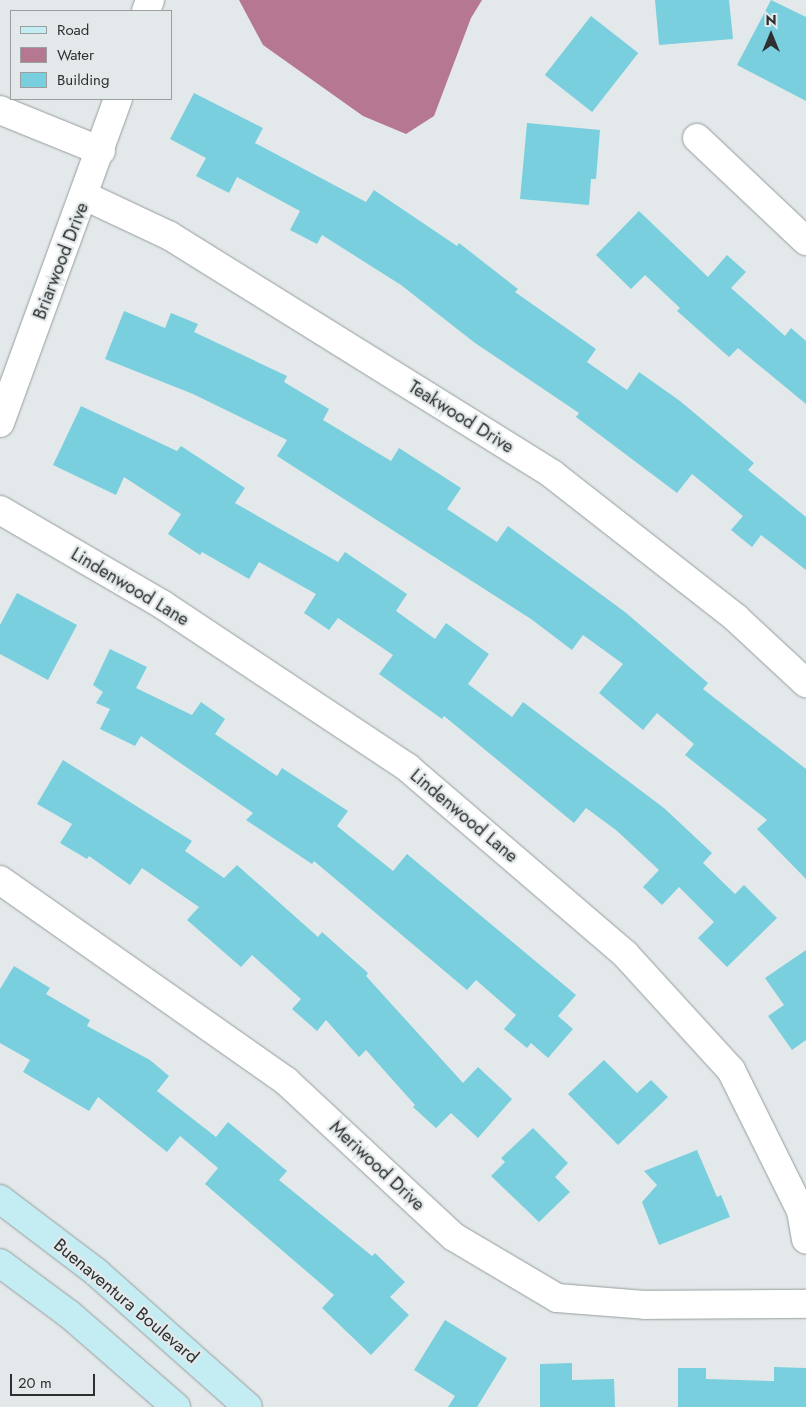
<!DOCTYPE html>
<html>
<head>
<meta charset="utf-8">
<style>
	body { margin:0 }
	#map { position:relative; width:806px; height:1407px; overflow:hidden; background:#e3e9ea; font-family:Jost,sans-serif }
	div>[style] { position:absolute }
	[style*='--x'] { left:calc(var(--x)*1px); top:calc(var(--y)*1px); width:calc(var(--w)*1px); rotate:calc(var(--a)*1deg) }
	.water>* { inset:0; background:#b67791 }
	.building>* { inset:0; background:#79cfde; transform-origin:0 0 }
	.roads { filter:drop-shadow(0 0 1px #969c9d) drop-shadow(0 0 1px #969c9d) }
	.street>* { height:28px; margin:-14px; padding:0 14px; transform-origin:14px; border-radius:14px; background:#fff }
	.secondary>* { height:28px; margin:-14px; padding:0 14px; transform-origin:14px; border-radius:14px; background:#c3ecf3 }
	span { translate:-50% -50%; white-space:nowrap; text-align:center; line-height:1.15; -webkit-text-stroke:4.5px #e3e9ea; paint-order:stroke }
	.street-label { font-size:18px; color:#2d2f30 }
	.legend { position:absolute; left:10px; top:10px; width:162px; height:90px; box-sizing:border-box; background:#e3e9ea; border:1px solid #9a9fa0; margin:0; padding:6px 9px; list-style:none; font-size:15px; color:#2d2f30 }
	.legend li { display:flex; align-items:center; gap:10px; height:25px }
	.legend b { width:25px; border:1px solid #9a9fa0 }
	.north { position:absolute; left:746px; top:10px; width:50px; height:50px; -webkit-text-stroke:4px #e3e9ea; paint-order:stroke; rotate:0deg; font-size:14px; font-weight:700; line-height:20px; text-align:center; color:#2d2f30 }
	.north::after { content:''; display:block; margin:auto; width:18px; height:22px; background:#2d2f30; clip-path:polygon(50% 0,100% 100%,50% 72%,0 100%) }
	.scale { position:absolute; left:10px; top:1374px; width:85px; height:22px; box-sizing:border-box; border:2px solid #2d2f30; border-top:0; padding-left:6px; font-size:15px; line-height:18px; white-space:nowrap; color:#2d2f30; -webkit-text-stroke:4px #e3e9ea; paint-order:stroke }
</style>
</head>
<body>
<div id="map">
	<div class="water">
		<div style="clip-path:polygon(239px 0,482px 0,471px 18px,434px 116px,406px 134px,363px 116px,263px 45px)"></div>
	</div>
	<div class="building">
		<div style="clip-path:polygon(655px 0,729px 0,733px 39px,659px 45px)"></div>
		<div style="clip-path:polygon(771px 0,806px 17px,806px 101px,737px 65px)"></div>
		<div style="left:591px;top:16px;width:60px;height:75px;rotate:38deg"></div>
		<div style="clip-path:polygon(194px 93px,263px 128px,255px 143px,366px 202px,374px 190px,457px 246px,459px 243px,518px 289px,515px 292px,596px 349px,587px 362px,627px 390px,639px 372px,680px 401px,754px 463px,748px 470px,806px 517px,806px 570px,761px 535px,752px 547px,731px 530px,743px 516px,692px 474px,677px 493px,576px 417px,579px 413px,475px 343px,401px 285px,322px 235px,317px 244px,290px 230px,300px 211px,237px 177px,229px 193px,196px 176px,206px 158px,170px 139px)"></div>
		<div style="clip-path:polygon(527px 123px,600px 130px,596px 179px,591px 179px,589px 205px,520px 199px)"></div>
		<div style="clip-path:polygon(639px 211px,708px 277px,727px 255px,746px 272px,731px 288px,785px 336px,791px 328px,806px 341px,806px 404px,738px 348px,729px 357px,677px 311px,680px 308px,645px 275px,631px 289px,596px 255px)"></div>
		<div style="clip-path:polygon(124px 311px,165px 328px,171px 313px,198px 324px,194px 332px,287px 376px,284px 382px,329px 409px,323px 420px,391px 461px,399px 448px,461px 488px,447px 509px,497px 542px,508px 526px,625px 612px,708px 683px,703px 689px,806px 769px,806px 879px,757px 829px,767px 820px,685px 755px,694px 744px,657px 713px,643px 730px,599px 693px,623px 664px,583px 635px,572px 650px,531px 619px,277px 456px,287px 440px,193px 394px,105px 359px)"></div>
		<div style="clip-path:polygon(81px 406px,177px 451px,181px 446px,245px 488px,235px 503px,338px 562px,345px 552px,407px 594px,396px 611px,435px 639px,446px 623px,489px 654px,468px 684px,512px 717px,523px 702px,664px 808px,712px 853px,703px 863px,735px 894px,744px 885px,777px 918px,727px 967px,698px 938px,714px 922px,679px 887px,662px 905px,643px 887px,659px 870px,616px 830px,586px 808px,574px 823px,444px 716px,442px 719px,379px 674px,393px 655px,338px 618px,329px 630px,304px 613px,316px 594px,259px 562px,249px 579px,202px 552px,200px 555px,168px 534px,181px 514px,124px 477px,116px 495px,53px 465px)"></div>
		<div style="clip-path:polygon(17px 593px,77px 625px,48px 680px,0 654px,0 625px)"></div>
		<div style="clip-path:polygon(110px 649px,147px 667px,136px 688px,192px 715px,201px 702px,225px 719px,215px 734px,277px 776px,282px 768px,348px 811px,337px 826px,393px 871px,407px 854px,576px 995px,558px 1016px,573px 1029px,548px 1058px,531px 1043px,527px 1048px,504px 1029px,516px 1015px,476px 980px,467px 990px,314px 861px,312px 864px,246px 820px,253px 813px,141px 736px,135px 746px,100px 729px,110px 709px,96px 703px,103px 692px,93px 685px)"></div>
		<div style="clip-path:polygon(63px 760px,192px 841px,185px 851px,224px 878px,237px 865px,318px 937px,322px 932px,368px 973px,366px 976px,463px 1083px,478px 1067px,512px 1099px,478px 1138px,451px 1113px,436px 1128px,413px 1107px,415px 1105px,366px 1050px,359px 1057px,326px 1020px,317px 1031px,292px 1009px,301px 999px,252px 955px,241px 967px,187px 920px,199px 907px,142px 868px,130px 885px,89px 856px,87px 859px,60px 843px,72px 824px,37px 804px)"></div>
		<div style="clip-path:polygon(806px 950px,806px 1040px,792px 1050px,768px 1016px,784px 1005px,765px 978px)"></div>
		<div style="clip-path:polygon(14px 966px,50px 988px,46px 994px,90px 1020px,87px 1026px,150px 1060px,169px 1076px,157px 1091px,216px 1137px,228px 1122px,287px 1171px,279px 1180px,372px 1256px,375px 1253px,405px 1282px,390px 1297px,409px 1315px,371px 1355px,322px 1308px,334px 1295px,205px 1184px,218px 1168px,180px 1136px,167px 1152px,98px 1097px,89px 1111px,23px 1072px,30px 1060px,0 1043px,0 989px)"></div>
		<div style="clip-path:polygon(604px 1060px,637px 1093px,651px 1080px,668px 1097px,618px 1145px,568px 1094px)"></div>
		<div style="clip-path:polygon(533px 1128px,568px 1163px,555px 1177px,570px 1192px,539px 1222px,491px 1176px,505px 1162px,501px 1158px)"></div>
		<div style="clip-path:polygon(697px 1150px,717px 1197px,721px 1195px,730px 1217px,659px 1245px,642px 1202px,657px 1185px,644px 1171px)"></div>
		<div style="clip-path:polygon(445px 1320px,507px 1358px,477px 1407px,448px 1407px,455px 1396px,414px 1370px)"></div>
		<div style="clip-path:polygon(572px 1363px,572px 1380px,614px 1379px,615px 1407px,540px 1407px,540px 1364px)"></div>
		<div style="clip-path:polygon(774px 1367px,806px 1368px,806px 1407px,678px 1407px,678px 1368px,706px 1368px,706px 1379px,774px 1381px)"></div>
	</div>
	<div class="roads">
		<div class="street">
			<div style="--x:146;--y:11;--w:12;--a:-70"></div>
			<div style="--x:0;--y:110;--w:109;--a:22.1"></div>
			<div style="--x:697;--y:138;--w:150;--a:43.4"></div>
			<div style="--x:85;--y:196;--w:94;--a:25.2"></div>
			<div style="--x:170;--y:236;--w:450;--a:31.9"></div>
			<div style="--x:552;--y:474;--w:234;--a:38"></div>
			<div style="--x:736;--y:618;--w:96;--a:42.9"></div>
			<div style="--x:0;--y:423;--w:345;--a:-70"></div>
			<div style="--x:0;--y:510;--w:189;--a:30.2"></div>
			<div style="--x:163;--y:605;--w:294;--a:33.6"></div>
			<div style="--x:408;--y:768;--w:286;--a:40.6"></div>
			<div style="--x:625;--y:954;--w:157;--a:47.6"></div>
			<div style="--x:731;--y:1070;--w:157;--a:63.6"></div>
			<div style="--x:801;--y:1211;--w:29;--a:80"></div>
			<div style="--x:0;--y:880;--w:350;--a:35.1"></div>
			<div style="--x:286;--y:1081;--w:229;--a:42.9"></div>
			<div style="--x:454;--y:1237;--w:120;--a:30.6"></div>
			<div style="--x:557;--y:1298;--w:88;--a:4.5"></div>
			<div style="--x:645;--y:1305;--w:161;--a:-0.4"></div>
		</div>
		<div class="secondary">
			<div style="--x:0;--y:1199;--w:121;--a:37.2"></div>
			<div style="--x:96;--y:1272;--w:203;--a:41.6"></div>
			<div style="--x:0;--y:1263;--w:86;--a:36.5"></div>
			<div style="--x:69;--y:1314;--w:142;--a:41"></div>
		</div>
	</div>
	<div class="street-label">
		<span style="left:61px;top:261px;rotate:-69deg">Briarwood Drive</span>
		<span style="left:461px;top:417px;rotate:32deg">Teakwood Drive</span>
		<span style="left:130px;top:587px;rotate:31deg">Lindenwood Lane</span>
		<span style="left:464px;top:816px;rotate:40deg">Lindenwood Lane</span>
		<span style="left:377px;top:1166px;rotate:43deg">Meriwood Drive</span>
		<span style="left:126px;top:1301px;rotate:40deg">Buenaventura Boulevard</span>
	</div>
	<ul class="legend">
	<li><b style="height:6px;background:#c3ecf3"></b>Road</li>
	<li><b style="height:14px;background:#b67791"></b>Water</li>
	<li><b style="height:14px;background:#79cfde"></b>Building</li>
	</ul>
	<div class="north">N</div>
	<div class="scale">20 m</div>
</div>
</body>
</html>
